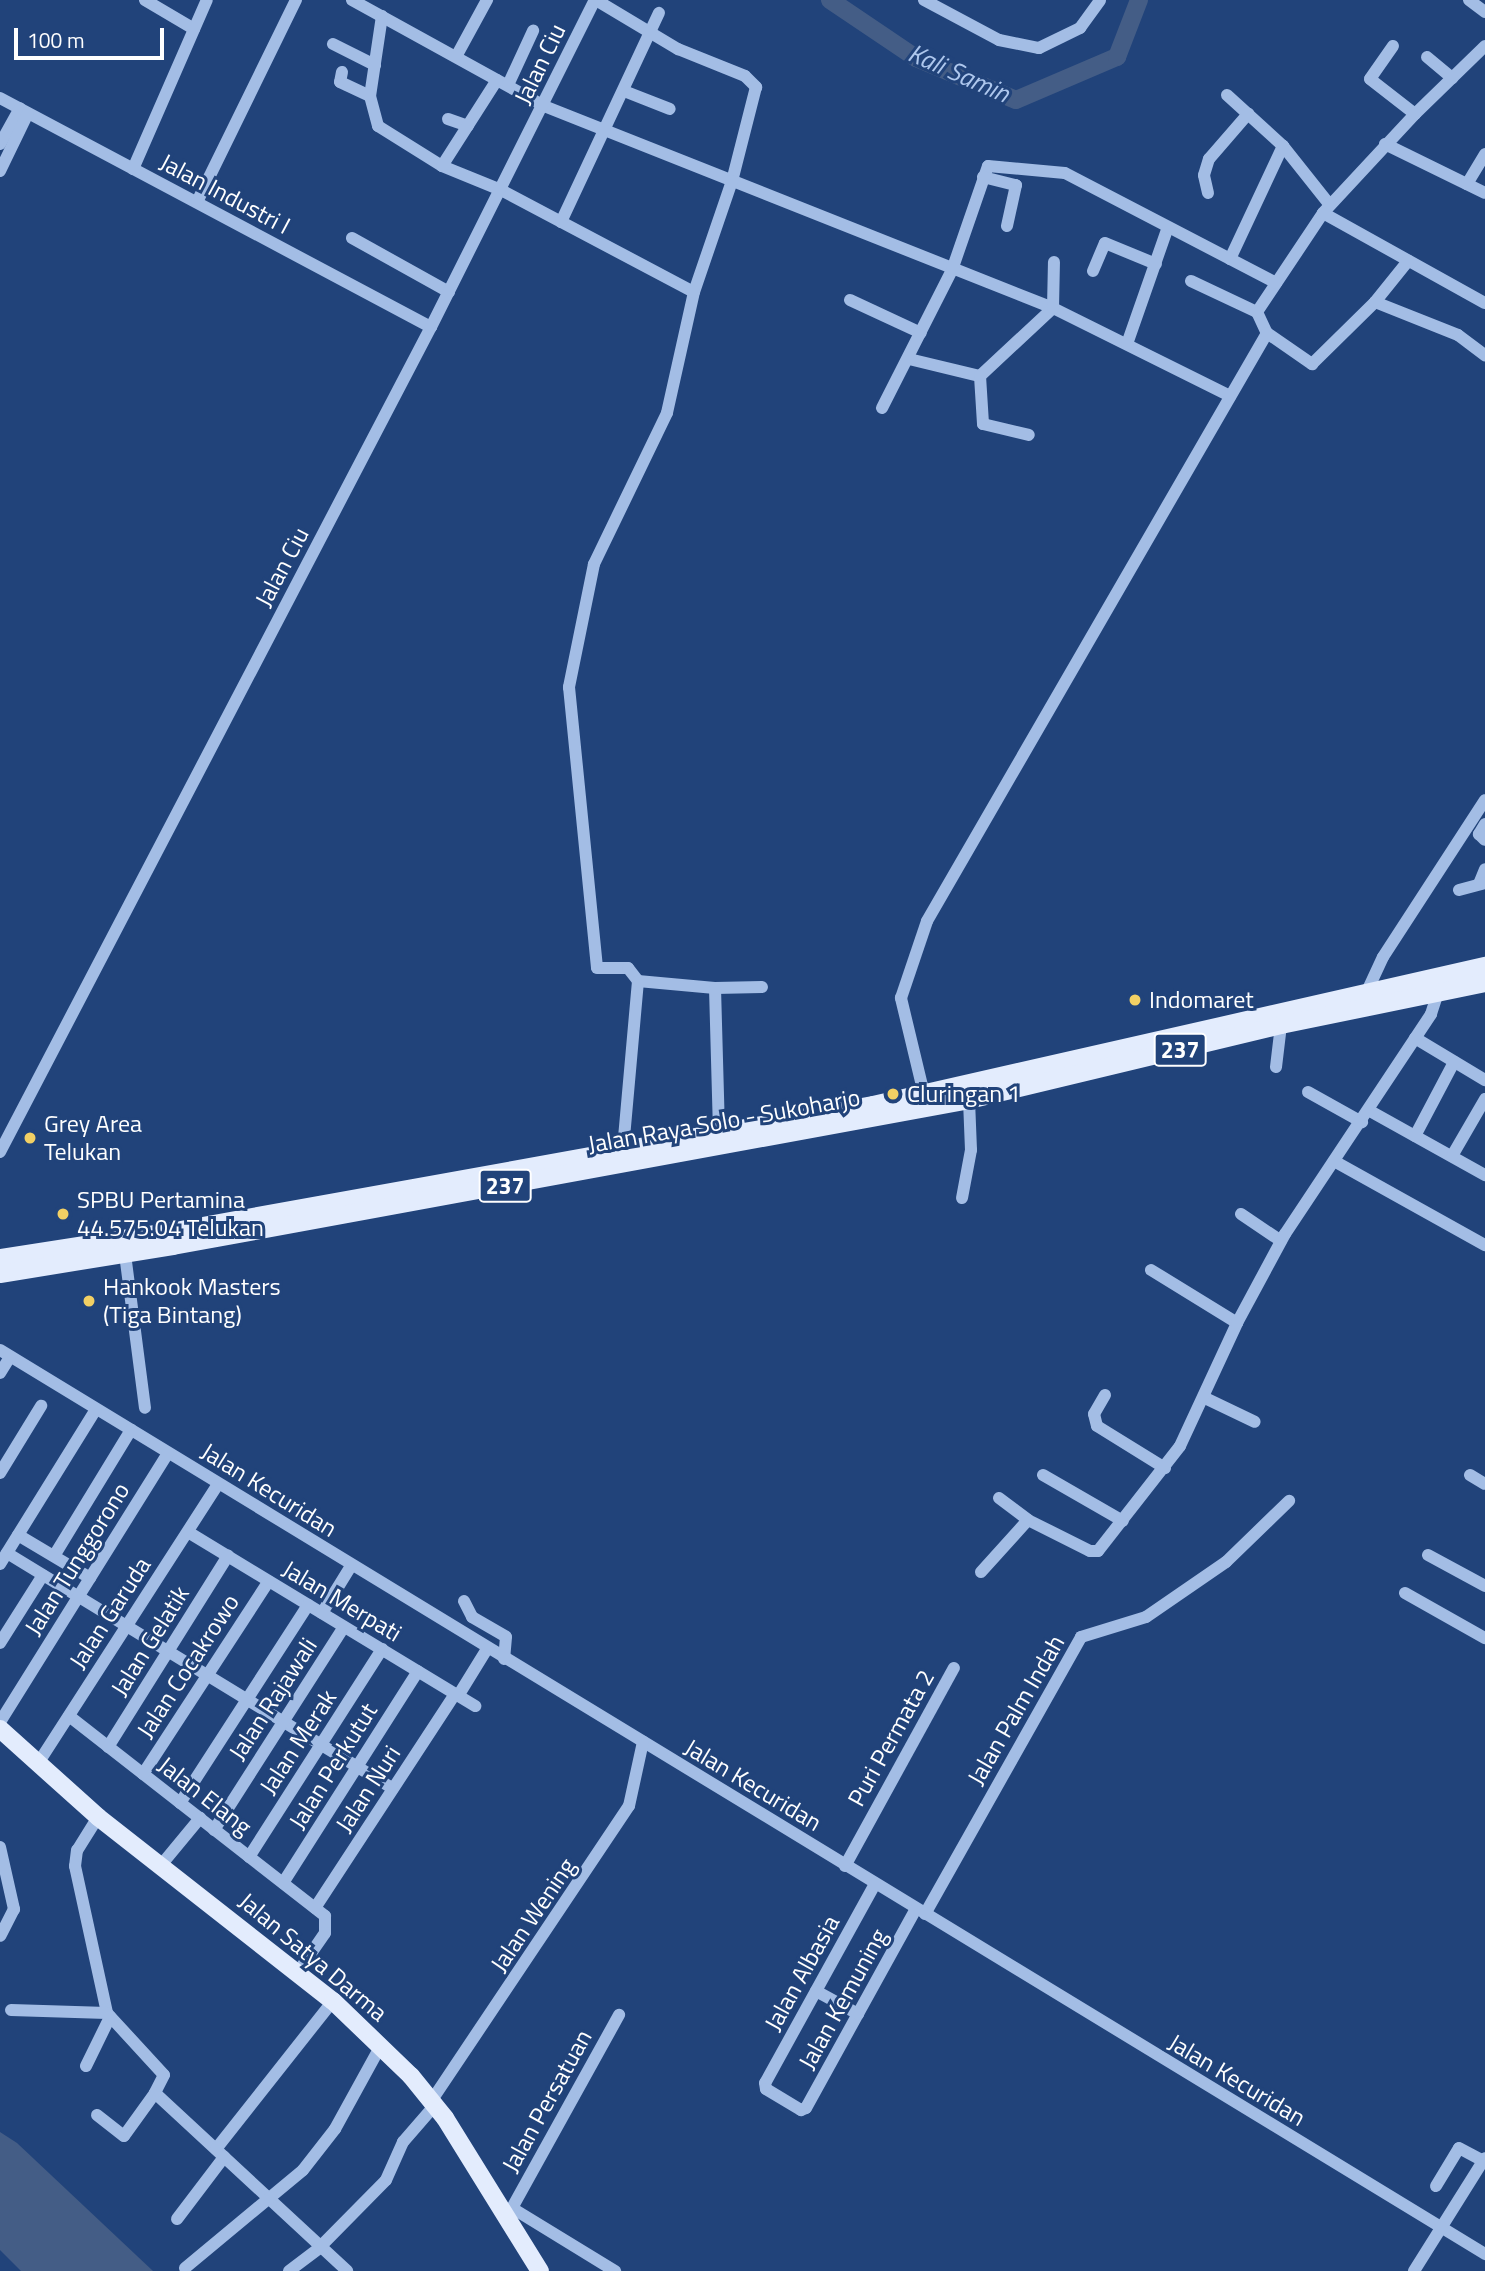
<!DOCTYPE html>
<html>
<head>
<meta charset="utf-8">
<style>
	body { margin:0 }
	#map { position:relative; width:1485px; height:2271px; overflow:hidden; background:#21437a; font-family:"Titillium Web",sans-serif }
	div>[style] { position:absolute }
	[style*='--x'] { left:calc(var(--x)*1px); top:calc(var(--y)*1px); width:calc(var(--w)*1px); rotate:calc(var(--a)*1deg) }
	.water>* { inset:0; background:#445d86 }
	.river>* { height:18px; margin:-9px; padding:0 9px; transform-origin:9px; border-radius:9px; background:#445d86 }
	.minor>* { height:12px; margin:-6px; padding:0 6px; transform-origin:6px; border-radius:6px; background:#a3bde5 }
	.major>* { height:18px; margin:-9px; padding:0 9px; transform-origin:9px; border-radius:9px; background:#e3ecfd }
	.dots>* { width:19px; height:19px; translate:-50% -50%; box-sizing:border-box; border:4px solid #21437a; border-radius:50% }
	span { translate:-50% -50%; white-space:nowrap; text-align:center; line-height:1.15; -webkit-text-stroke:6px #21437a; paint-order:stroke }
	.shield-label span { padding:2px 5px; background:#21437a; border:2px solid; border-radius:5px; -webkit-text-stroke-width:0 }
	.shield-label { font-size:23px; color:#fff; font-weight:700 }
	.street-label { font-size:24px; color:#fff }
	.poi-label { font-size:24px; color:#fff }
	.left { translate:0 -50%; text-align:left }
	.water-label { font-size:26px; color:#aec7ed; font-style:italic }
	.scale { position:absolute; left:14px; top:28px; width:150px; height:32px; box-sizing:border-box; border:4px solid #fff; border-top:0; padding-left:9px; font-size:21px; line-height:24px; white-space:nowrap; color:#fff; -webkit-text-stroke:5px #21437a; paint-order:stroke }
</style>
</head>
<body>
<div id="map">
	<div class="water">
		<div style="clip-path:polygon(0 2132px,17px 2143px,153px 2271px,21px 2271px,0 2250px)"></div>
	</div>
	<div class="river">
		<div style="--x:830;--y:0;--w:104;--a:34"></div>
		<div style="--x:916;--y:58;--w:108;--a:22.8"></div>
		<div style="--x:1016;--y:100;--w:110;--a:-23.1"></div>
		<div style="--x:1117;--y:57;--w:61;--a:-68.9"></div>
	</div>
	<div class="minor">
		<div style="--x:145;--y:0;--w:57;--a:30.6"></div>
		<div style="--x:352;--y:0;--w:219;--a:28.9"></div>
		<div style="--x:544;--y:106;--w:548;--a:21.65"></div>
		<div style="--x:1053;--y:308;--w:198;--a:26.4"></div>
		<div style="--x:596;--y:0;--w:96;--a:30.9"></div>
		<div style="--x:678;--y:49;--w:72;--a:21.9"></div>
		<div style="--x:745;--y:76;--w:16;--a:45"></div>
		<div style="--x:756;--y:87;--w:97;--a:104.3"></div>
		<div style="--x:732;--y:181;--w:117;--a:108.9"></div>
		<div style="--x:694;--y:292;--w:124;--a:102.6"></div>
		<div style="--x:667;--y:413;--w:168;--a:115.8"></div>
		<div style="--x:594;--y:564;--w:126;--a:101.5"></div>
		<div style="--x:569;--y:687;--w:282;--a:84.3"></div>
		<div style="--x:597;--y:968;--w:31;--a:0"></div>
		<div style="--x:628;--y:968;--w:16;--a:52"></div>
		<div style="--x:638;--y:981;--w:170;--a:95.1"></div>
		<div style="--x:924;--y:0;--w:85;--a:28.1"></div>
		<div style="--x:999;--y:40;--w:41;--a:11.3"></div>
		<div style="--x:1039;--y:48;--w:46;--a:-26"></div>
		<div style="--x:1080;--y:28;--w:34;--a:-54"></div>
		<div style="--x:1469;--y:0;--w:20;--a:37"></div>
		<div style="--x:382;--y:16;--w:81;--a:98.5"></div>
		<div style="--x:370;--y:96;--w:31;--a:75"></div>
		<div style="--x:378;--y:126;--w:75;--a:32"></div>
		<div style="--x:442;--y:166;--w:64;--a:22.1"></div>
		<div style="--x:501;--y:190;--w:218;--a:27.9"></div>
		<div style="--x:333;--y:44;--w:47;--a:26.6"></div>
		<div style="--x:1393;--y:46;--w:40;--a:124.9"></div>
		<div style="--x:1370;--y:79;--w:57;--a:37.9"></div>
		<div style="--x:1485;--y:46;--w:98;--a:135.8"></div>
		<div style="--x:1415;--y:114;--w:135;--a:132.9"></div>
		<div style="--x:1323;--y:213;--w:119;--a:123.7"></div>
		<div style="--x:1257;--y:312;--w:23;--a:65"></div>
		<div style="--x:1267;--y:333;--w:55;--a:34.6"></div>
		<div style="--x:1312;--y:364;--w:88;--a:-44.5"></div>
		<div style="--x:1375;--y:302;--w:89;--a:21.7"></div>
		<div style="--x:1458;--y:335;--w:34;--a:37"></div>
		<div style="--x:457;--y:55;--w:63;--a:-61.4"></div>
		<div style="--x:1427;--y:57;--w:33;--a:40"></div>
		<div style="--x:342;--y:72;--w:10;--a:101"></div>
		<div style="--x:340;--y:82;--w:33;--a:25"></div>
		<div style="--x:508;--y:85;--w:60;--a:-65.2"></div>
		<div style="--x:624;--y:91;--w:49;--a:21.4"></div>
		<div style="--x:1227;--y:95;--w:76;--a:42.3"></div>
		<div style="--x:1283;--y:146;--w:75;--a:51.5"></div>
		<div style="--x:0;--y:98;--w:488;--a:28"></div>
		<div style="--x:448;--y:119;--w:21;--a:19"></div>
		<div style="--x:0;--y:144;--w:41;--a:-60.9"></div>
		<div style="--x:1385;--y:144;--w:111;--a:26.1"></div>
		<div style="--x:442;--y:166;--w:102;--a:-57.4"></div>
		<div style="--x:133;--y:169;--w:184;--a:-66.4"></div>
		<div style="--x:0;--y:171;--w:64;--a:-64.2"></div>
		<div style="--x:983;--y:177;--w:34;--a:14"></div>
		<div style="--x:1016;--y:185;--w:42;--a:102.4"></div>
		<div style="--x:1467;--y:184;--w:35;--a:-59"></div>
		<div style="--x:1208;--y:193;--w:18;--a:-103"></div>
		<div style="--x:1204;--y:175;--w:17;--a:-73"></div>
		<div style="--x:1209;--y:159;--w:60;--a:-49.1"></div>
		<div style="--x:197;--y:202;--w:225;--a:-63.9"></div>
		<div style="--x:1323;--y:213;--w:185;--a:29.1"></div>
		<div style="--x:561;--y:222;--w:231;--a:-64.9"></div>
		<div style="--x:352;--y:238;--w:111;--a:29.1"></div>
		<div style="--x:1230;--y:259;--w:125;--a:-64.9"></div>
		<div style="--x:1093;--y:271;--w:30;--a:-67"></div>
		<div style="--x:1105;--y:243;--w:55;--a:22.4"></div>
		<div style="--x:1191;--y:281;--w:73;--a:25.2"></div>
		<div style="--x:850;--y:300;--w:78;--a:24.9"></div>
		<div style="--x:1375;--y:302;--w:53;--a:-51.2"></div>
		<div style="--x:1127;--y:344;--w:121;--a:-70.7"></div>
		<div style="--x:909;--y:359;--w:73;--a:13.5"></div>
		<div style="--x:980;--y:376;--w:100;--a:-43"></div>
		<div style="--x:1053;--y:308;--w:46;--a:-88.8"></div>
		<div style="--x:980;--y:376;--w:48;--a:86.4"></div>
		<div style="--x:983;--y:424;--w:47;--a:13.4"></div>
		<div style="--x:882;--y:408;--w:155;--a:-63.1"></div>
		<div style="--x:952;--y:270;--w:110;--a:-70.9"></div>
		<div style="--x:988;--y:166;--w:77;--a:5.2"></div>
		<div style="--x:1065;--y:173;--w:238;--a:27.5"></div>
		<div style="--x:1485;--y:824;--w:12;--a:121"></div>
		<div style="--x:1479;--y:834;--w:8;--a:45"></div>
		<div style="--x:1479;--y:884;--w:16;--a:-68"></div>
		<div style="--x:1459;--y:890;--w:27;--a:-15"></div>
		<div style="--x:638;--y:981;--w:77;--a:5.2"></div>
		<div style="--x:715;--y:988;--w:47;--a:-1.2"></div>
		<div style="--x:715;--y:988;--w:144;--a:88.4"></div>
		<div style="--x:1363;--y:1000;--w:47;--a:-65.1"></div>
		<div style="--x:1383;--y:957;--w:187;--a:-57"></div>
		<div style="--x:1415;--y:1038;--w:82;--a:31"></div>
		<div style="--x:1276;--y:1067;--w:42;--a:-83.2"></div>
		<div style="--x:1308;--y:1092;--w:62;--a:29.1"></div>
		<div style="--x:924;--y:1094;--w:99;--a:-103.5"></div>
		<div style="--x:901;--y:998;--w:81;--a:-71.3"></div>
		<div style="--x:927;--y:921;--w:679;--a:-59.96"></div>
		<div style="--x:1370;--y:1111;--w:132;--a:29.1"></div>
		<div style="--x:1415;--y:1136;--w:84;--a:-62.2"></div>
		<div style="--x:0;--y:1152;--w:931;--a:-62.42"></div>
		<div style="--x:431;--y:327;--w:366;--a:-63.4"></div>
		<div style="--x:1452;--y:1156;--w:66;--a:-59.9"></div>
		<div style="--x:1334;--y:1161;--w:173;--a:29.1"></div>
		<div style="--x:962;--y:1198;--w:49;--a:-79.4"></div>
		<div style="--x:971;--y:1150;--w:50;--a:-92.3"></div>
		<div style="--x:1241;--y:1214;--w:48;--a:34"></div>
		<div style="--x:125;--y:1254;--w:155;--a:82.6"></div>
		<div style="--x:1151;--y:1270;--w:101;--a:31.6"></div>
		<div style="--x:0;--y:1350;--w:1739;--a:31.33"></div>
		<div style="--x:0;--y:1373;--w:19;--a:-58"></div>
		<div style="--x:1105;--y:1395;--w:22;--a:120"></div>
		<div style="--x:1094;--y:1414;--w:12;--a:76"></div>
		<div style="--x:1097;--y:1426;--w:80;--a:31.7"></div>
		<div style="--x:1205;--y:1398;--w:55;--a:25.6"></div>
		<div style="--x:0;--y:1473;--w:79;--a:-58.5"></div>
		<div style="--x:1043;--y:1475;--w:92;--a:29.9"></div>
		<div style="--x:1470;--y:1475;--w:17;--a:31"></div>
		<div style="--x:999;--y:1498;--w:36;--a:37"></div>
		<div style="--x:1028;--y:1520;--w:69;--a:26.6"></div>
		<div style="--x:1090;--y:1551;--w:8;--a:0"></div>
		<div style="--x:1098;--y:1551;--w:133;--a:-52"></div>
		<div style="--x:1180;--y:1446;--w:136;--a:-65.1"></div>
		<div style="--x:1237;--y:1323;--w:101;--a:-61.7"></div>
		<div style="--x:1285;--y:1234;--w:264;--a:-56.4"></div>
		<div style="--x:1431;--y:1014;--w:29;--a:-72"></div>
		<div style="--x:188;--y:1532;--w:336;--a:31.2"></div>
		<div style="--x:18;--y:1535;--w:84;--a:30.8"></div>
		<div style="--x:7;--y:1553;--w:452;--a:31.4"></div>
		<div style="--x:1428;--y:1555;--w:65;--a:28.5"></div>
		<div style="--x:54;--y:1556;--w:148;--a:-58.6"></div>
		<div style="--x:0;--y:1564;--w:182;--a:-58.2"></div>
		<div style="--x:981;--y:1572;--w:70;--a:-47.9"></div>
		<div style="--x:1405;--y:1593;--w:92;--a:29.4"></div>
		<div style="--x:464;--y:1601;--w:18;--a:63"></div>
		<div style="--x:472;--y:1617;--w:39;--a:30"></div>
		<div style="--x:506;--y:1637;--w:22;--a:95"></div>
		<div style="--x:322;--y:1613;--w:55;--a:-58.3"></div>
		<div style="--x:0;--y:1643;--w:80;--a:-57.7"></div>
		<div style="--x:458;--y:1696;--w:55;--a:-58.3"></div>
		<div style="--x:69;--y:1716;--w:325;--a:38"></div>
		<div style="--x:325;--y:1916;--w:17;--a:90"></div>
		<div style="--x:325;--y:1933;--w:47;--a:124.7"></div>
		<div style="--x:0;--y:1722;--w:317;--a:-58"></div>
		<div style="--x:108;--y:1747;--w:226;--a:-57.9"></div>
		<div style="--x:37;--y:1765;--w:334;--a:-57.2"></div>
		<div style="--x:143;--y:1774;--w:230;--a:-56.9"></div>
		<div style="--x:180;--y:1803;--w:236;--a:-57.1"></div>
		<div style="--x:98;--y:1817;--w:39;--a:122"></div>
		<div style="--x:77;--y:1850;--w:16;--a:97"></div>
		<div style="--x:75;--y:1866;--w:150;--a:77.7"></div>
		<div style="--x:107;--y:2013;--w:84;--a:47.4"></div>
		<div style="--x:164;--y:2075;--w:20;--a:117"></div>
		<div style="--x:155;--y:2093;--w:262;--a:42.8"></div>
		<div style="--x:214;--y:1830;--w:241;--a:-57.4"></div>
		<div style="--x:0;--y:1847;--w:64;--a:77.3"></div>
		<div style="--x:14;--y:1909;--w:30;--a:117"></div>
		<div style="--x:249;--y:1857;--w:247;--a:-57.4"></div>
		<div style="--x:162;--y:1864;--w:60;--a:-50.4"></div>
		<div style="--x:845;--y:1866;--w:226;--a:-61.2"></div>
		<div style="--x:283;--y:1883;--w:251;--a:-57.5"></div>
		<div style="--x:875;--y:1884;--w:227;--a:118.9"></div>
		<div style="--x:765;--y:2083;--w:6;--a:81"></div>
		<div style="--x:766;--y:2089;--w:41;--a:31"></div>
		<div style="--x:801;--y:2110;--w:5;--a:-22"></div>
		<div style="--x:806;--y:2108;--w:227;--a:-61.1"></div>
		<div style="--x:315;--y:1908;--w:256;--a:-56.8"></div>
		<div style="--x:925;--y:1914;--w:318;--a:-60.6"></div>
		<div style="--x:1081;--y:1637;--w:68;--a:-17.1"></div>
		<div style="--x:1146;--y:1617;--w:97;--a:-34.5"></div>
		<div style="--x:1226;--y:1562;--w:88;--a:-44.1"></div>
		<div style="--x:816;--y:1991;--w:48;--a:28.7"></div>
		<div style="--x:11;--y:2010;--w:96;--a:1.8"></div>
		<div style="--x:86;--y:2066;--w:55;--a:-63.9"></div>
		<div style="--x:432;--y:2100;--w:354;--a:-56.2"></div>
		<div style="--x:629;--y:1806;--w:66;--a:-77.7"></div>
		<div style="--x:97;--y:2115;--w:34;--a:38"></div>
		<div style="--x:124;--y:2136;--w:53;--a:-54.2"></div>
		<div style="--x:216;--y:2149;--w:189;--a:-51.7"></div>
		<div style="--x:1436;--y:2186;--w:44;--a:-58.8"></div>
		<div style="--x:1459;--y:2148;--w:27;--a:28"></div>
		<div style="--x:512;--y:2208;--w:221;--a:-61"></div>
		<div style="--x:512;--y:2208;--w:121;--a:31.5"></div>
		<div style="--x:177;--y:2219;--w:78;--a:-52.8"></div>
		<div style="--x:185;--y:2268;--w:153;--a:-39.7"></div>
		<div style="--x:303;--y:2170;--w:52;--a:-52"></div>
		<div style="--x:335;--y:2129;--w:94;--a:-61.2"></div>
		<div style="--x:289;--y:2271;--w:38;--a:-37"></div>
		<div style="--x:319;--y:2248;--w:95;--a:-45.4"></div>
		<div style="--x:386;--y:2180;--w:42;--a:-65.9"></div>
		<div style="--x:403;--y:2142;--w:49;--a:-49.1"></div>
		<div style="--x:1414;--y:2271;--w:133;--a:-57.9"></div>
	</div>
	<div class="major">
		<div style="--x:0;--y:1258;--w:177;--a:-8.8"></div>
		<div style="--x:175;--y:1231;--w:709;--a:-10.23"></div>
		<div style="--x:873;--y:1105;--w:628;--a:-12.8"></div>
		<div style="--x:0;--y:1274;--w:175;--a:-9.2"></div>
		<div style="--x:173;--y:1246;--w:809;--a:-10.39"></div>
		<div style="--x:969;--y:1100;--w:321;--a:-13.5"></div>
		<div style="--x:1281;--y:1025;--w:208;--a:-11.6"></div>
		<div style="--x:0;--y:1729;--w:132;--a:41.9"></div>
		<div style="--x:98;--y:1817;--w:298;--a:38.1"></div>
		<div style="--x:333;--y:2001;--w:108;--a:43.9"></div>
		<div style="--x:411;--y:2076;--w:54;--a:51"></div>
		<div style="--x:445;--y:2118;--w:180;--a:58.2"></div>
	</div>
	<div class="dots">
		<div style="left:1135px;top:1000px;background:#f2d064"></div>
		<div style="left:893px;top:1094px;background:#f2d064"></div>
		<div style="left:30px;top:1138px;background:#f2d064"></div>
		<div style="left:63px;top:1214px;background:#f2d064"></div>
		<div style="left:89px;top:1301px;background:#f2d064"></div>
	</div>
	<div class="shield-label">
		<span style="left:1180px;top:1050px">237</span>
		<span style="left:505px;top:1186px">237</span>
	</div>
	<div class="street-label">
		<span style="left:540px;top:64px;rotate:-64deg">Jalan Ciu</span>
		<span style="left:225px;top:194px;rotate:28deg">Jalan Industri I</span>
		<span style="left:282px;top:567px;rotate:-62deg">Jalan Ciu</span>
		<span style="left:724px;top:1121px;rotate:-10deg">Jalan Raya Solo - Sukoharjo</span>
		<span style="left:269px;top:1490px;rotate:32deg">Jalan Kecuridan</span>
		<span style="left:77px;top:1559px;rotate:-58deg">Jalan Tunggorono</span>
		<span style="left:342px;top:1601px;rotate:31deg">Jalan Merpati</span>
		<span style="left:110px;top:1613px;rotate:-57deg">Jalan Garuda</span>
		<span style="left:150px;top:1641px;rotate:-58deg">Jalan Gelatik</span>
		<span style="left:188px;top:1666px;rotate:-57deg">Jalan Cocakrowo</span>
		<span style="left:273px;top:1699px;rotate:-57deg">Jalan Rajawali</span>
		<span style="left:1016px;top:1710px;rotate:-60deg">Jalan Palm Indah</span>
		<span style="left:891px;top:1738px;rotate:-61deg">Puri Permata 2</span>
		<span style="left:298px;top:1742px;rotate:-57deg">Jalan Merak</span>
		<span style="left:333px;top:1766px;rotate:-58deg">Jalan Perkutut</span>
		<span style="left:753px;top:1785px;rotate:31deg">Jalan Kecuridan</span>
		<span style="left:368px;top:1789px;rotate:-57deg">Jalan Nuri</span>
		<span style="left:205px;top:1796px;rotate:38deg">Jalan Elang</span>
		<span style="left:533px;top:1915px;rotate:-56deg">Jalan Wening</span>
		<span style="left:313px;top:1957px;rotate:40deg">Jalan Satya Darma</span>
		<span style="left:802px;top:1973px;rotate:-61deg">Jalan Albasia</span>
		<span style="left:843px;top:1999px;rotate:-61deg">Jalan Kemuning</span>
		<span style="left:1237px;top:2080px;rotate:31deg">Jalan Kecuridan</span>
		<span style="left:547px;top:2101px;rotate:-61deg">Jalan Persatuan</span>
	</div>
	<div class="poi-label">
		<span class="left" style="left:1149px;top:1000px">Indomaret</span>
		<span class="left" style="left:907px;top:1094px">Cluringan 1</span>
		<span class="left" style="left:44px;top:1138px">Grey Area<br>Telukan</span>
		<span class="left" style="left:77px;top:1214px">SPBU Pertamina<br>44.575.04 Telukan</span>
		<span class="left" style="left:103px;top:1301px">Hankook Masters<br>(Tiga Bintang)</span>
	</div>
	<div class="water-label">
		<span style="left:959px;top:73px;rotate:24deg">Kali Samin</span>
	</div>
	<div class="scale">100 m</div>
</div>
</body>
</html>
